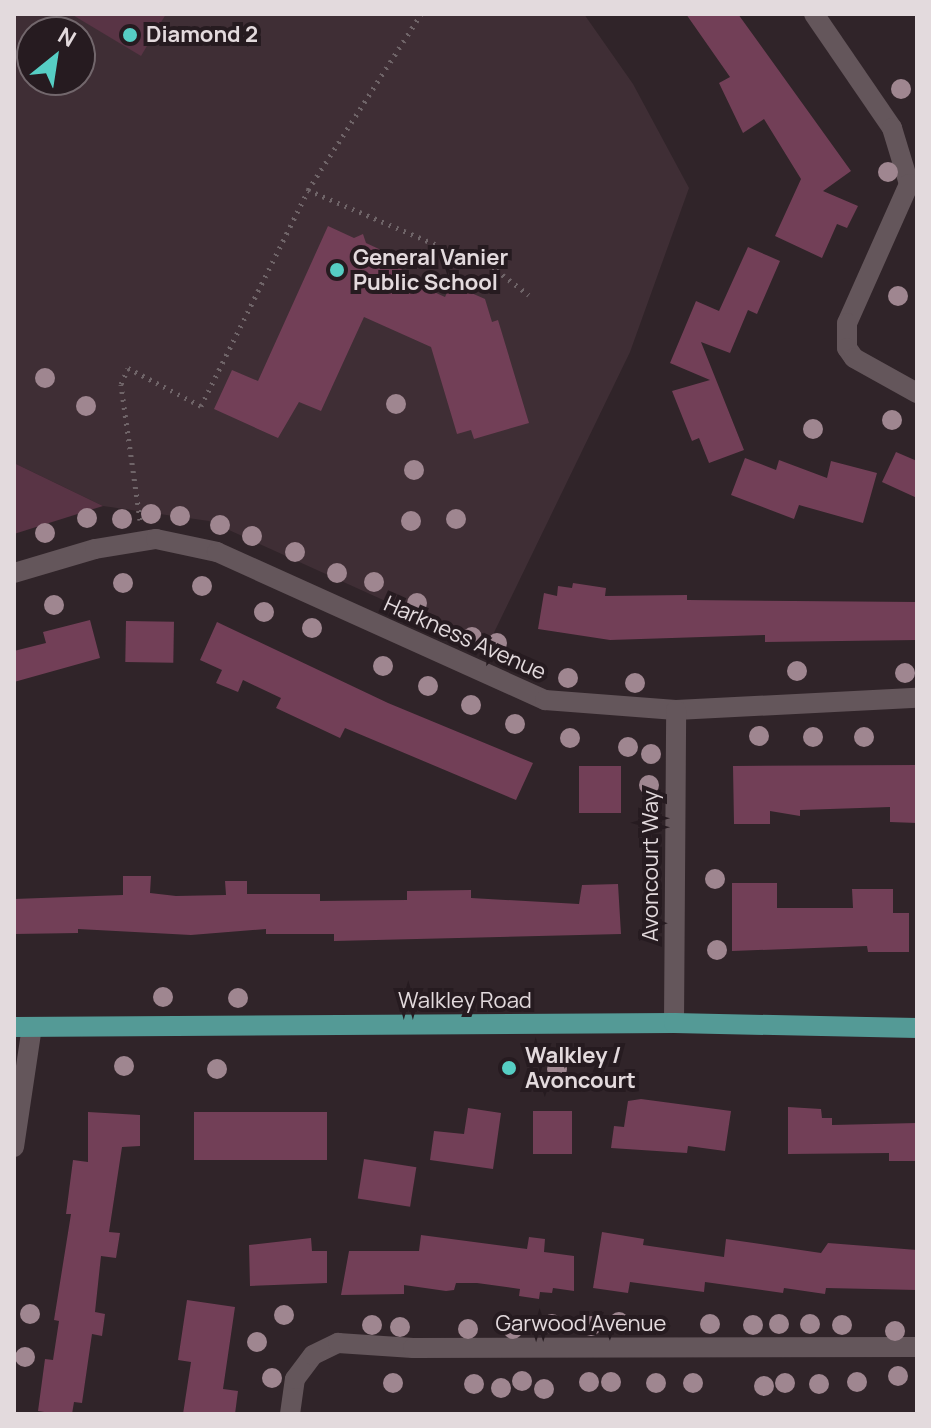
<!DOCTYPE html>
<html>
<head>
<meta charset="utf-8">
<style>
	body { margin:0 }
	#map { position:relative; width:931px; height:1428px; overflow:hidden; background:#302429; font-family:Manrope,sans-serif }
	div>[style] { position:absolute }
	[style*='--x'] { left:calc(var(--x)*1px); top:calc(var(--y)*1px); width:calc(var(--w)*1px); rotate:calc(var(--a)*1deg) }
	.built>* { inset:0; background:#3f2e35 }
	.green>* { inset:0; background:#593445 }
	.building>* { inset:0; background:#723f57; transform-origin:0 0 }
	.path>* { height:5px; margin-top:-2.5px; transform-origin:0; background:repeating-linear-gradient(90deg,#6f6468 0 2px,transparent 0 8px) }
	.minor>* { height:20px; margin:-10px; padding:0 10px; transform-origin:10px; border-radius:10px; background:#64565b }
	.major>* { height:20px; margin:-10px; padding:0 10px; transform-origin:10px; border-radius:10px; background:#549a96 }
	.trees>* { width:20px; height:20px; margin:-10px; border-radius:50%; background:#9f8690 }
	.dots>* { width:22px; height:22px; translate:-50% -50%; box-sizing:border-box; border:4px solid #261b20; border-radius:50% }
	span { translate:-50% -50%; white-space:nowrap; text-align:center; line-height:1.15; -webkit-text-stroke:8px #261b20; paint-order:stroke }
	.poi-label { font-size:22px; color:#e3dadd; font-weight:700 }
	.left { translate:0 -50%; text-align:left }
	.street-label { font-size:22px; color:#e3dadd }
	.frame { position:absolute; inset:0; border:16px solid #e3dadd; pointer-events:none }
	.north { position:absolute; left:16px; top:16px; width:80px; height:80px; box-sizing:border-box; background:#261b20; border:2px solid #72676c; border-radius:50%; rotate:30deg; font-size:22px; font-weight:700; line-height:32px; text-align:center; color:#e3dadd }
	.north::after { content:''; display:block; margin:auto; width:28px; height:36px; background:#56cec4; clip-path:polygon(50% 0,100% 100%,50% 72%,0 100%) }
</style>
</head>
<body>
<div id="map">
	<div class="built">
		<div style="clip-path:polygon(evenodd,14px 14px,584px 14px,633px 84px,689px 188px,630px 352px,487px 647px,209px 521px,103px 506px,14px 463px,14px 14px,32px 32px,80px 32px,80px 80px,32px 80px,32px 32px)"></div>
	</div>
	<div class="green">
		<div style="clip-path:polygon(71px 14px,166px 14px,141px 56px)"></div>
		<div style="clip-path:polygon(14px 463px,103px 506px,14px 534px)"></div>
	</div>
	<div class="building">
		<div style="clip-path:polygon(686px 14px,738px 14px,851px 171px,823px 191px,858px 206px,847px 228px,837px 224px,822px 258px,775px 236px,801px 179px,764px 119px,743px 133px,719px 83px,730px 77px)"></div>
		<div style="clip-path:polygon(328px 226px,354px 238px,363px 234px,366px 243px,405px 261px,399px 276px,445px 297px,451px 284px,485px 299px,492px 322px,498px 320px,529px 423px,474px 439px,471px 430px,457px 434px,431px 347px,364px 317px,321px 411px,299px 402px,278px 438px,214px 409px,232px 370px,258px 381px)"></div>
		<div style="clip-path:polygon(748px 247px,780px 261px,757px 314px,748px 310px,730px 353px,701px 342px,744px 450px,709px 463px,699px 438px,692px 441px,672px 391px,710px 380px,670px 363px,696px 301px,719px 311px)"></div>
		<div style="clip-path:polygon(896px 452px,917px 461px,917px 498px,882px 482px)"></div>
		<div style="clip-path:polygon(745px 458px,776px 470px,779px 460px,827px 478px,831px 461px,877px 473px,863px 523px,799px 505px,794px 519px,731px 495px)"></div>
		<div style="clip-path:polygon(573px 583px,606px 588px,605px 596px,687px 595px,687px 600px,917px 602px,917px 640px,765px 642px,765px 635px,610px 640px,538px 629px,544px 593px,557px 596px,558px 586px,572px 588px)"></div>
		<div style="clip-path:polygon(90px 620px,100px 658px,14px 682px,14px 651px,46px 643px,43px 632px)"></div>
		<div style="left:126px;top:621px;width:48px;height:41px;rotate:1deg"></div>
		<div style="clip-path:polygon(217px 622px,388px 703px,533px 763px,516px 800px,345px 728px,340px 738px,276px 708px,281px 698px,243px 680px,238px 692px,216px 683px,222px 670px,200px 660px)"></div>
		<div style="clip-path:polygon(917px 765px,917px 823px,890px 822px,890px 807px,800px 810px,800px 816px,770px 811px,770px 824px,734px 824px,733px 766px)"></div>
		<div style="left:579px;top:766px;width:42px;height:47px"></div>
		<div style="clip-path:polygon(123px 876px,151px 876px,150px 893px,176px 896px,226px 895px,225px 881px,247px 881px,247px 894px,320px 894px,320px 901px,407px 900px,407px 891px,471px 890px,471px 898px,579px 904px,582px 885px,618px 884px,621px 934px,334px 941px,334px 934px,266px 934px,266px 929px,191px 935px,78px 929px,78px 933px,14px 934px,14px 899px,123px 895px)"></div>
		<div style="clip-path:polygon(732px 883px,777px 883px,777px 908px,853px 908px,852px 889px,893px 889px,893px 913px,909px 913px,909px 952px,868px 952px,867px 946px,732px 951px)"></div>
		<div style="clip-path:polygon(641px 1099px,731px 1111px,725px 1151px,688px 1146px,687px 1153px,611px 1148px,614px 1126px,624px 1127px,628px 1101px)"></div>
		<div style="clip-path:polygon(788px 1107px,821px 1109px,822px 1118px,832px 1118px,832px 1125px,917px 1123px,917px 1161px,889px 1161px,889px 1153px,788px 1154px)"></div>
		<div style="clip-path:polygon(468px 1108px,501px 1113px,493px 1169px,430px 1160px,434px 1131px,464px 1134px)"></div>
		<div style="left:533px;top:1111px;width:39px;height:43px"></div>
		<div style="clip-path:polygon(88px 1112px,140px 1115px,140px 1146px,122px 1147px,109px 1232px,120px 1233px,116px 1258px,101px 1256px,95px 1312px,105px 1314px,102px 1336px,92px 1334px,82px 1403px,74px 1402px,72px 1414px,57px 1414px,38px 1411px,45px 1359px,53px 1360px,59px 1321px,54px 1320px,71px 1214px,66px 1214px,73px 1160px,88px 1162px)"></div>
		<div style="left:194px;top:1112px;width:133px;height:48px"></div>
		<div style="left:364px;top:1159px;width:53px;height:40px;rotate:9deg"></div>
		<div style="clip-path:polygon(602px 1232px,644px 1239px,643px 1245px,724px 1257px,726px 1239px,821px 1253px,828px 1243px,917px 1250px,917px 1290px,826px 1288px,825px 1294px,784px 1288px,783px 1293px,705px 1282px,704px 1292px,630px 1282px,628px 1293px,593px 1288px)"></div>
		<div style="clip-path:polygon(421px 1235px,527px 1249px,529px 1237px,545px 1239px,544px 1252px,574px 1256px,574px 1291px,553px 1288px,552px 1293px,540px 1292px,539px 1299px,519px 1296px,520px 1289px,477px 1283px,456px 1283px,454px 1290px,446px 1291px,404px 1285px,404px 1294px,341px 1295px,349px 1251px,419px 1251px)"></div>
		<div style="clip-path:polygon(311px 1238px,312px 1251px,327px 1251px,327px 1283px,250px 1286px,249px 1245px)"></div>
		<div style="clip-path:polygon(187px 1300px,235px 1307px,223px 1389px,238px 1391px,235px 1414px,183px 1414px,191px 1362px,178px 1360px)"></div>
	</div>
	<div class="path">
		<div style="--x:308;--y:190;--w:209;--a:-57.3"></div>
		<div style="--x:140;--y:520;--w:137;--a:-98"></div>
		<div style="--x:121;--y:384;--w:17;--a:-66"></div>
		<div style="--x:128;--y:368;--w:82;--a:27.5"></div>
		<div style="--x:201;--y:406;--w:241;--a:-63.6"></div>
		<div style="--x:308;--y:190;--w:204;--a:23.1"></div>
		<div style="--x:496;--y:270;--w:41;--a:37.1"></div>
	</div>
	<div class="minor">
		<div style="--x:814;--y:14;--w:138;--a:55.6"></div>
		<div style="--x:892;--y:128;--w:59;--a:73.1"></div>
		<div style="--x:909;--y:184;--w:152;--a:114"></div>
		<div style="--x:847;--y:323;--w:25;--a:90"></div>
		<div style="--x:847;--y:348;--w:12;--a:55"></div>
		<div style="--x:854;--y:358;--w:72;--a:29.1"></div>
		<div style="--x:14;--y:573;--w:84;--a:-16.5"></div>
		<div style="--x:95;--y:549;--w:62;--a:-9.3"></div>
		<div style="--x:156;--y:539;--w:62;--a:12"></div>
		<div style="--x:217;--y:552;--w:360;--a:24.3"></div>
		<div style="--x:545;--y:700;--w:131;--a:4.4"></div>
		<div style="--x:676;--y:710;--w:241;--a:-2.9"></div>
		<div style="--x:674;--y:1023;--w:313;--a:-89.6"></div>
		<div style="--x:14;--y:1147;--w:121;--a:-81.5"></div>
		<div style="--x:290;--y:1414;--w:35;--a:-82"></div>
		<div style="--x:295;--y:1379;--w:30;--a:-53"></div>
		<div style="--x:313;--y:1355;--w:28;--a:-26"></div>
		<div style="--x:338;--y:1343;--w:75;--a:3.8"></div>
		<div style="--x:413;--y:1348;--w:504;--a:-0.11"></div>
	</div>
	<div class="major">
		<div style="--x:14;--y:1027;--w:660;--a:-0.35"></div>
		<div style="--x:674;--y:1023;--w:243;--a:1.2"></div>
	</div>
	<div class="trees">
		<div style="left:901px;top:89px"></div>
		<div style="left:888px;top:172px"></div>
		<div style="left:898px;top:296px"></div>
		<div style="left:45px;top:378px"></div>
		<div style="left:396px;top:404px"></div>
		<div style="left:86px;top:406px"></div>
		<div style="left:892px;top:420px"></div>
		<div style="left:813px;top:429px"></div>
		<div style="left:414px;top:470px"></div>
		<div style="left:151px;top:514px"></div>
		<div style="left:180px;top:516px"></div>
		<div style="left:87px;top:518px"></div>
		<div style="left:122px;top:519px"></div>
		<div style="left:456px;top:519px"></div>
		<div style="left:411px;top:521px"></div>
		<div style="left:220px;top:525px"></div>
		<div style="left:45px;top:533px"></div>
		<div style="left:252px;top:536px"></div>
		<div style="left:295px;top:552px"></div>
		<div style="left:337px;top:573px"></div>
		<div style="left:374px;top:582px"></div>
		<div style="left:123px;top:583px"></div>
		<div style="left:202px;top:586px"></div>
		<div style="left:417px;top:603px"></div>
		<div style="left:54px;top:605px"></div>
		<div style="left:264px;top:612px"></div>
		<div style="left:312px;top:628px"></div>
		<div style="left:472px;top:637px"></div>
		<div style="left:497px;top:643px"></div>
		<div style="left:383px;top:666px"></div>
		<div style="left:797px;top:671px"></div>
		<div style="left:905px;top:673px"></div>
		<div style="left:568px;top:678px"></div>
		<div style="left:635px;top:683px"></div>
		<div style="left:428px;top:686px"></div>
		<div style="left:471px;top:705px"></div>
		<div style="left:515px;top:724px"></div>
		<div style="left:759px;top:736px"></div>
		<div style="left:813px;top:737px"></div>
		<div style="left:864px;top:737px"></div>
		<div style="left:570px;top:738px"></div>
		<div style="left:628px;top:747px"></div>
		<div style="left:651px;top:754px"></div>
		<div style="left:649px;top:785px"></div>
		<div style="left:715px;top:879px"></div>
		<div style="left:717px;top:950px"></div>
		<div style="left:163px;top:997px"></div>
		<div style="left:238px;top:998px"></div>
		<div style="left:124px;top:1066px"></div>
		<div style="left:217px;top:1069px"></div>
		<div style="left:557px;top:1069px"></div>
		<div style="left:30px;top:1314px"></div>
		<div style="left:284px;top:1315px"></div>
		<div style="left:619px;top:1322px"></div>
		<div style="left:552px;top:1324px"></div>
		<div style="left:710px;top:1324px"></div>
		<div style="left:779px;top:1324px"></div>
		<div style="left:810px;top:1324px"></div>
		<div style="left:372px;top:1325px"></div>
		<div style="left:753px;top:1325px"></div>
		<div style="left:842px;top:1325px"></div>
		<div style="left:591px;top:1326px"></div>
		<div style="left:400px;top:1327px"></div>
		<div style="left:468px;top:1329px"></div>
		<div style="left:513px;top:1329px"></div>
		<div style="left:895px;top:1331px"></div>
		<div style="left:257px;top:1342px"></div>
		<div style="left:25px;top:1357px"></div>
		<div style="left:898px;top:1376px"></div>
		<div style="left:272px;top:1378px"></div>
		<div style="left:522px;top:1381px"></div>
		<div style="left:589px;top:1382px"></div>
		<div style="left:611px;top:1382px"></div>
		<div style="left:857px;top:1382px"></div>
		<div style="left:393px;top:1383px"></div>
		<div style="left:656px;top:1383px"></div>
		<div style="left:693px;top:1383px"></div>
		<div style="left:785px;top:1383px"></div>
		<div style="left:474px;top:1384px"></div>
		<div style="left:819px;top:1384px"></div>
		<div style="left:764px;top:1386px"></div>
		<div style="left:501px;top:1388px"></div>
		<div style="left:544px;top:1389px"></div>
	</div>
	<div class="dots">
		<div style="left:130px;top:35px;background:#56cec4"></div>
		<div style="left:337px;top:270px;background:#56cec4"></div>
		<div style="left:509px;top:1068px;background:#56cec4"></div>
	</div>
	<div class="poi-label">
		<span class="left" style="left:146px;top:35px">Diamond 2</span>
		<span class="left" style="left:353px;top:270px">General Vanier<br>Public School</span>
		<span class="left" style="left:525px;top:1068px">Walkley /<br>Avoncourt</span>
	</div>
	<div class="street-label">
		<span style="left:465px;top:638px;rotate:24deg">Harkness Avenue</span>
		<span style="left:651px;top:866px;rotate:-90deg">Avoncourt Way</span>
		<span style="left:465px;top:1001px">Walkley Road</span>
		<span style="left:581px;top:1324px">Garwood Avenue</span>
	</div>
	<div class="frame"></div>
	<div class="north">N</div>
</div>
</body>
</html>
